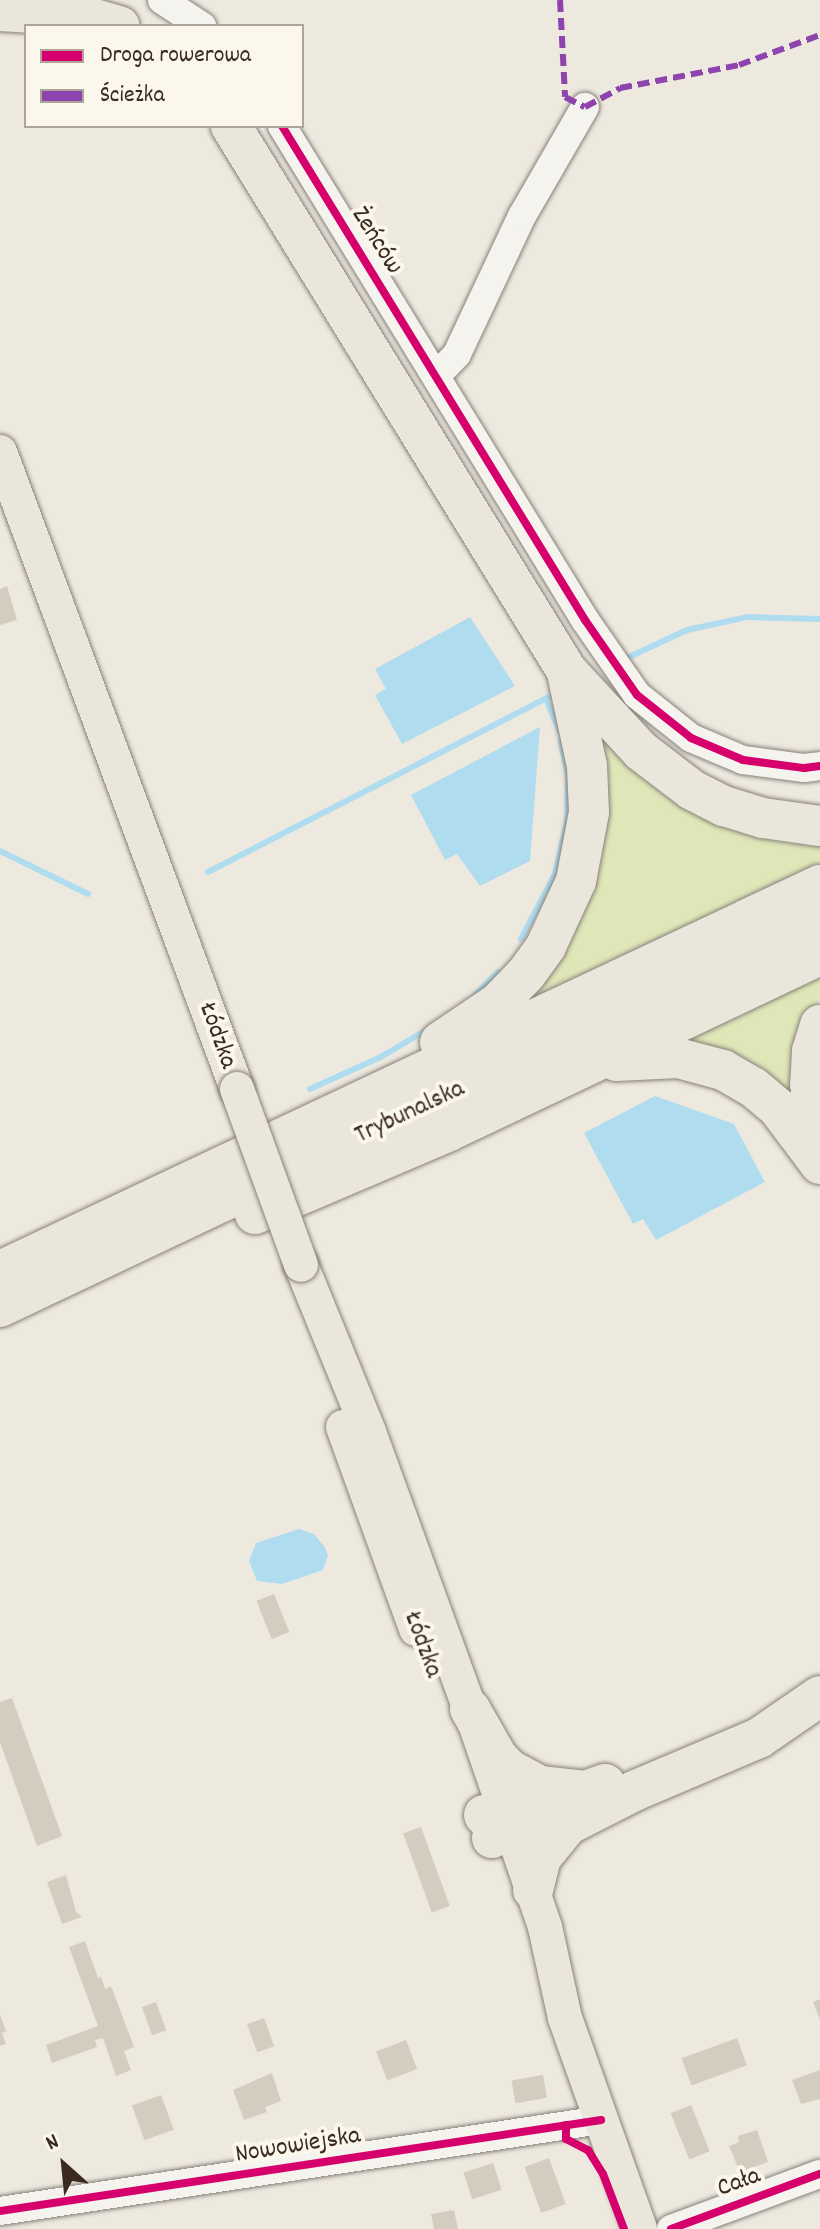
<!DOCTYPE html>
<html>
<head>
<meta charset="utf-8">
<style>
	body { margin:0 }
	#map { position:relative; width:820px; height:2229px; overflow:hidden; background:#eee9df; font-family:Dekko,sans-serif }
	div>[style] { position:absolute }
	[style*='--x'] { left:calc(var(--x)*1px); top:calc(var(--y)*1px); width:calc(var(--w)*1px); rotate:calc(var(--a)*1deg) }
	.green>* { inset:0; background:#dfe6b8 }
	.water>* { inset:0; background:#b0dcf0 }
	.stream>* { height:6px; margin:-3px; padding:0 3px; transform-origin:3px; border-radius:3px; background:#b0dcf0 }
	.building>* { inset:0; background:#d4ccbf; transform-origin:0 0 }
	.roads { filter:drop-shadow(0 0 2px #87817a) drop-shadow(0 0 2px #87817a) }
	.minor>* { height:28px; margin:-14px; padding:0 14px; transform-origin:14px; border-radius:14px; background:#f5f3ee }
	.major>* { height:34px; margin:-17px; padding:0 17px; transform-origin:17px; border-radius:17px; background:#ebe6db }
	.highway>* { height:40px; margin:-20px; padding:0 20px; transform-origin:20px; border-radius:20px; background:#ebe6db }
	.bridges { filter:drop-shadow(0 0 2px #87817a) drop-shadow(0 0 2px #87817a) }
	.major-bridge>* { height:34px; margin:-17px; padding:0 17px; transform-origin:17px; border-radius:17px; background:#ebe6db }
	.quiet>* { height:6px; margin-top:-3px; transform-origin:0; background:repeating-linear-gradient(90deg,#8e44ad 0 12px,transparent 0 18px) }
	.cycleway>* { height:8px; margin:-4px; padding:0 4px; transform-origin:4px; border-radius:4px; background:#d6006c }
	span { translate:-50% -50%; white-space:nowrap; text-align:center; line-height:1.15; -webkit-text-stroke:8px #fbf7ec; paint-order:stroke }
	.street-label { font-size:26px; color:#3b2a1e }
	.legend { position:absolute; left:24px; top:24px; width:280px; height:104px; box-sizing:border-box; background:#fbf7ec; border:2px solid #aea59a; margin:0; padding:10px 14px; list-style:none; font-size:24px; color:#3b2a1e }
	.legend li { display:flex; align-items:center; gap:16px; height:40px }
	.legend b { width:40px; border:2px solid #aea59a }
	.north { position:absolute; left:24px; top:2125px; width:80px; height:80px; -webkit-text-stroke:6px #fbf7ec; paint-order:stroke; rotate:333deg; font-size:22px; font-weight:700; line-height:32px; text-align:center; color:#3b2a1e }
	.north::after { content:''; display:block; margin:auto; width:28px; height:36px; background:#3b2a1e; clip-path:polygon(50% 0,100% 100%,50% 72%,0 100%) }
</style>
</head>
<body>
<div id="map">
	<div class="green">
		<div style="clip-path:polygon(594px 717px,820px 835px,820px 862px,527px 1001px,551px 953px)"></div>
		<div style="clip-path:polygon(820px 970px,820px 997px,815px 1007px,802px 1115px,670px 1047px)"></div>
	</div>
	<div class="water">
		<div style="clip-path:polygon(470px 617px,515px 686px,402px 744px,375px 695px,386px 689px,375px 669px)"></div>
		<div style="clip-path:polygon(540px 727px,530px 861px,480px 886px,457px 854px,445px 860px,411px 795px)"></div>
		<div style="clip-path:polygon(655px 1096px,734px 1124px,765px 1182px,656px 1240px,643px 1219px,633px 1224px,584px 1133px)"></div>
		<div style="clip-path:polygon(299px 1529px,314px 1534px,324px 1546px,328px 1555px,323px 1570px,282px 1584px,257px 1581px,249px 1561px,256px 1543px)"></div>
	</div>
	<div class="stream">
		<div style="--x:629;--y:657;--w:64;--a:-25"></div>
		<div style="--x:687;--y:630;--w:61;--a:-12.2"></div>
		<div style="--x:747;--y:617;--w:73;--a:1.6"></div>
		<div style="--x:546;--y:699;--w:34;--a:67"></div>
		<div style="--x:0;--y:851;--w:98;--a:26"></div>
		<div style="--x:208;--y:872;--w:386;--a:-27.2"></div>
		<div style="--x:521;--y:939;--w:73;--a:-62.4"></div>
		<div style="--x:555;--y:874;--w:52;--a:-76.8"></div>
		<div style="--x:567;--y:823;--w:48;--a:-88.8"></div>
		<div style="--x:568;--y:775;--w:35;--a:-102"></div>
		<div style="--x:476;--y:994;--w:31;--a:-45"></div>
		<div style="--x:310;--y:1089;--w:76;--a:-24.2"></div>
		<div style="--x:379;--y:1058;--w:57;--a:-30.6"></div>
	</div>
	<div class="building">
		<div style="clip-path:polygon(7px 586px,17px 620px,0 625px,0 589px)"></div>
		<div style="left:274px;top:1594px;width:41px;height:19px;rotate:68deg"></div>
		<div style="clip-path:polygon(12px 1698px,62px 1836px,37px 1846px,0 1742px,0 1702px)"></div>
		<div style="left:421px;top:1827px;width:84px;height:19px;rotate:70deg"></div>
		<div style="clip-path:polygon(66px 1875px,76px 1912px,82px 1917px,62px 1924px,47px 1882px)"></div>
		<div style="clip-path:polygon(85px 1941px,98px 1978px,101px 1977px,105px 1989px,111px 1986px,134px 2047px,124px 2051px,131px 2070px,116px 2076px,103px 2038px,95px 2040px,97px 2047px,52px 2063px,46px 2045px,98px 2026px,69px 1947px)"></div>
		<div style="clip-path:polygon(820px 1999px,820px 2020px,813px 2002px)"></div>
		<div style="left:156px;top:2002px;width:30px;height:15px;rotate:70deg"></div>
		<div style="clip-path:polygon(0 2015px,6px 2031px,2px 2033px,6px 2044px,0 2046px)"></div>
		<div style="left:264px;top:2018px;width:30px;height:18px;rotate:70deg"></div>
		<div style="left:737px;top:2038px;width:29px;height:59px;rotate:70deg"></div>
		<div style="left:406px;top:2040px;width:31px;height:32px;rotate:69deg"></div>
		<div style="clip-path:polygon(820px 2070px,820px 2099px,801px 2104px,792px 2080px)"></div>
		<div style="clip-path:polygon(272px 2073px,281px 2101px,265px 2107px,267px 2112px,244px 2120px,233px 2090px)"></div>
		<div style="left:543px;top:2075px;width:23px;height:32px;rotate:80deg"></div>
		<div style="left:161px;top:2095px;width:37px;height:31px;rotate:70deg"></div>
		<div style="left:691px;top:2105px;width:50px;height:22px;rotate:68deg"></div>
		<div style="clip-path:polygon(757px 2130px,768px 2162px,740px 2172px,729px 2146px,739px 2142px,738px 2136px)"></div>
		<div style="left:549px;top:2158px;width:49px;height:26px;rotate:70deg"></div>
		<div style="left:493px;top:2163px;width:28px;height:31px;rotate:72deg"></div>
		<div style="clip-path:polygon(454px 2210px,458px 2229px,434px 2229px,431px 2214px)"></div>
	</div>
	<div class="roads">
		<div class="minor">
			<div style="--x:162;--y:0;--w:48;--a:33"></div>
			<div style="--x:282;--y:126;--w:580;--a:58.48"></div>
			<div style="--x:585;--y:620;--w:91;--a:55.3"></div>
			<div style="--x:637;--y:695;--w:69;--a:38.5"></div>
			<div style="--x:691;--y:738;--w:56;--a:22.9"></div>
			<div style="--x:743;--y:760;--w:62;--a:7.5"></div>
			<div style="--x:804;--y:768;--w:16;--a:-7"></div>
			<div style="--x:436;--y:376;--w:30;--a:-46"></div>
			<div style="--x:457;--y:354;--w:153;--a:-64.8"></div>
			<div style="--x:522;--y:216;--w:126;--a:-60"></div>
			<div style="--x:0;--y:2211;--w:608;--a:-8.61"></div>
			<div style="--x:671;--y:2229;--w:159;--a:-20.3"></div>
		</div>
		<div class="major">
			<div style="--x:0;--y:452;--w:680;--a:69.59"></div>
			<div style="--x:301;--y:1265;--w:180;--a:67.8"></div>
			<div style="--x:369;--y:1432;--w:295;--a:70"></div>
			<div style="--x:470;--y:1709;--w:231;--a:71"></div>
			<div style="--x:545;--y:1927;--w:93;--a:77.6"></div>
			<div style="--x:565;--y:2018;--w:224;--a:70.4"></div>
			<div style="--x:343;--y:1427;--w:215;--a:70.1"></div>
		</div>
		<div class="highway">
			<div style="--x:0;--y:11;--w:84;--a:3.4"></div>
			<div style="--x:84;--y:16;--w:37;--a:16"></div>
			<div style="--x:231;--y:126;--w:640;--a:58.35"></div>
			<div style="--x:567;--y:671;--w:109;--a:47.2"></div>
			<div style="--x:641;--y:751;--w:64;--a:37.4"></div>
			<div style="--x:692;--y:790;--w:36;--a:27"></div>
			<div style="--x:724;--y:806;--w:41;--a:17.1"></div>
			<div style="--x:763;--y:818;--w:58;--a:8"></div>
			<div style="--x:820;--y:1025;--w:27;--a:107"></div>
			<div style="--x:812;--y:1051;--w:33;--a:93"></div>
			<div style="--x:810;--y:1084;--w:66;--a:81.3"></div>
			<div style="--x:440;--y:1042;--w:70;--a:-33.9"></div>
			<div style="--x:498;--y:1003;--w:40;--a:-46"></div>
			<div style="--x:526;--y:974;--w:34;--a:-54"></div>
			<div style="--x:546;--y:946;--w:72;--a:-65.2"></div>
			<div style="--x:576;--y:881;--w:70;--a:-79.3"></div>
			<div style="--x:589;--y:812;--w:46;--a:-92.5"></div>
			<div style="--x:587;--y:766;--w:91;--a:-102.1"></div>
			<div style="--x:616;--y:1061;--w:62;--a:-2.8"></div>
			<div style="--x:678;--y:1058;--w:47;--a:14.9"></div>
			<div style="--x:723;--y:1070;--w:34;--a:30"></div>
			<div style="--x:753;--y:1087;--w:33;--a:40"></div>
			<div style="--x:778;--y:1108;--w:70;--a:53.1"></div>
			<div style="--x:255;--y:1214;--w:209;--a:-23.1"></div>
			<div style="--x:447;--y:1132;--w:413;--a:-25.4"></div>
			<div style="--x:0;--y:1271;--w:906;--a:-25.21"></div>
			<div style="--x:0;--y:1307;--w:908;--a:-25.38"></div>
			<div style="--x:470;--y:1709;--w:56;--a:60.3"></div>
			<div style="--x:498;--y:1758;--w:17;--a:45"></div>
			<div style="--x:510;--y:1770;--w:34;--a:28"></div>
			<div style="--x:540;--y:1786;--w:39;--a:6"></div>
			<div style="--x:484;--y:1815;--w:21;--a:47"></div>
			<div style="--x:498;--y:1830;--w:19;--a:18"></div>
			<div style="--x:516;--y:1836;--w:36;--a:-5"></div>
			<div style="--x:552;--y:1833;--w:92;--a:-27.1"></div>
			<div style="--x:634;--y:1791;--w:136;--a:-23"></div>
			<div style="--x:759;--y:1738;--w:74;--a:-34.5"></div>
			<div style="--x:492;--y:1838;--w:21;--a:-45"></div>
			<div style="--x:507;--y:1823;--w:22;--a:-30"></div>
			<div style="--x:526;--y:1812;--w:84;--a:-19.5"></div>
			<div style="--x:533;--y:1890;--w:33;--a:-76"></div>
			<div style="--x:541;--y:1858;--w:40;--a:-51"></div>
		</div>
	</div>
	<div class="bridges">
		<div class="major-bridge">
			<div style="--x:237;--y:1089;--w:187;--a:70"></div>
		</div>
	</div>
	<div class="quiet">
		<div style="--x:560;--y:0;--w:97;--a:87"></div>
		<div style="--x:565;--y:97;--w:22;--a:27"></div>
		<div style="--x:585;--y:107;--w:40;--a:-28"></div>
		<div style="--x:620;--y:88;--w:121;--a:-10.9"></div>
		<div style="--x:739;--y:65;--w:86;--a:-20.3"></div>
	</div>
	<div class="cycleway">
		<div style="--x:282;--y:126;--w:580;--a:58.48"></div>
		<div style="--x:585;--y:620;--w:91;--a:55.3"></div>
		<div style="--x:637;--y:695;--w:69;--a:38.5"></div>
		<div style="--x:691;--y:738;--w:56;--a:22.9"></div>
		<div style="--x:743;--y:760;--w:62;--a:7.5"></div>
		<div style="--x:804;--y:768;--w:16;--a:-7"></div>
		<div style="--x:566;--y:2125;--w:14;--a:90"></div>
		<div style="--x:566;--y:2139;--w:25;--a:27"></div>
		<div style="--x:588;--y:2150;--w:28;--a:58"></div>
		<div style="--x:603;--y:2174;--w:59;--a:69.1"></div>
		<div style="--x:0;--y:2211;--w:608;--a:-8.61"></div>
		<div style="--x:671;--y:2229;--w:159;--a:-20.3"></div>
	</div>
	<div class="street-label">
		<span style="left:376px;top:241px;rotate:58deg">Żeńców</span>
		<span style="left:217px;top:1036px;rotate:70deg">Łódzka</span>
		<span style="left:410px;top:1113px;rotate:-25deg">Trybunalska</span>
		<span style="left:422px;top:1645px;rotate:70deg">Łódzka</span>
		<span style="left:298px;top:2146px;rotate:-9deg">Nowowiejska</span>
		<span style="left:739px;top:2183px;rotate:-20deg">Cała</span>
	</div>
	<ul class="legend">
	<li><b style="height:10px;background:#d6006c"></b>Droga rowerowa</li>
	<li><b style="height:10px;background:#8e44ad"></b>Ścieżka</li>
	</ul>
	<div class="north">N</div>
</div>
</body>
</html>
